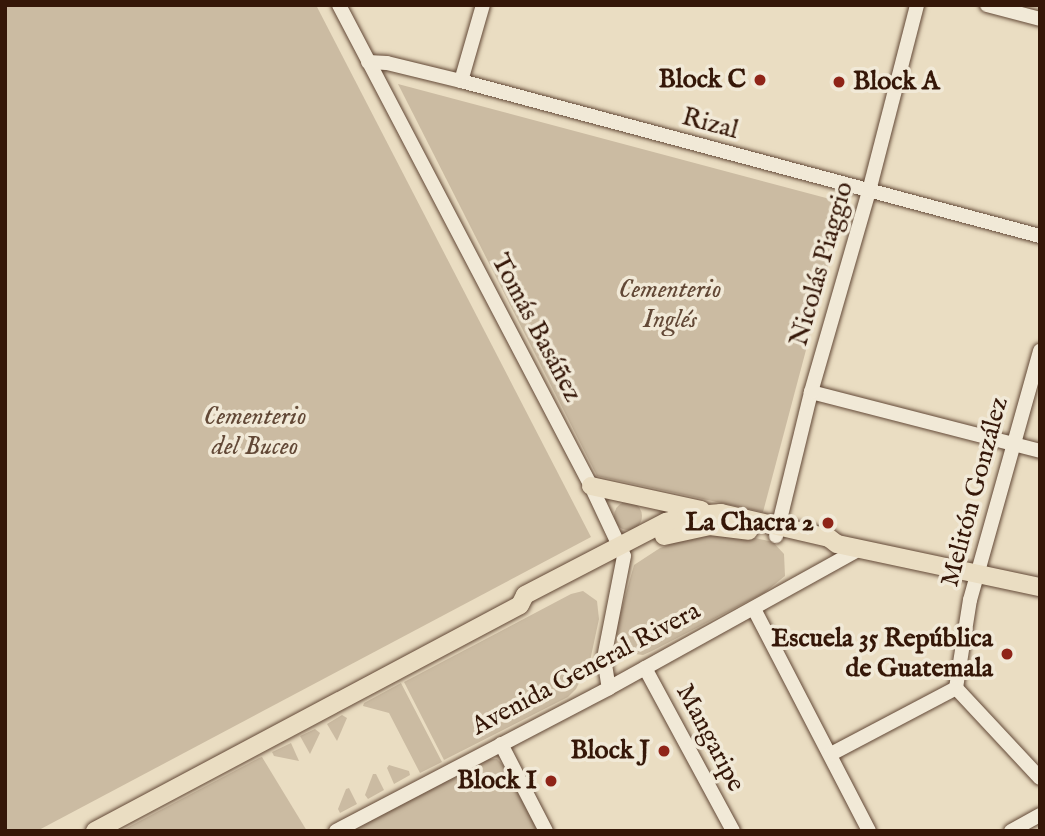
<!DOCTYPE html>
<html>
<head>
<meta charset="utf-8">
<style>
	body { margin:0 }
	#map { position:relative; width:1045px; height:836px; overflow:hidden; background:#eaddc2; font-family:"IM FELL English",serif }
	div>[style] { position:absolute }
	[style*='--x'] { left:calc(var(--x)*1px); top:calc(var(--y)*1px); width:calc(var(--w)*1px); rotate:calc(var(--a)*1deg) }
	.green>* { inset:0; background:#cbbba2 }
	.round { border-radius:50% }
	.roads { filter:drop-shadow(0 0 2px #624836) drop-shadow(0 0 2px #624836) }
	.minor>* { height:14px; margin:-7px; padding:0 7px; transform-origin:7px; border-radius:7px; background:#f1e9d7 }
	.major>* { height:18px; margin:-9px; padding:0 9px; transform-origin:9px; border-radius:9px; background:#eaddc2 }
	.dots>* { width:19px; height:19px; translate:-50% -50%; box-sizing:border-box; border:4px solid #f1e9d7; border-radius:50% }
	span { translate:-50% -50%; white-space:nowrap; text-align:center; line-height:1.15; -webkit-text-stroke:7px #f1e9d7; paint-order:stroke }
	.poi-label { font-size:26px; color:#351708; font-weight:700 }
	.right { translate:-100% -50%; text-align:right }
	.left { translate:0 -50%; text-align:left }
	.street-label { font-size:26px; color:#351708 }
	.park-label { font-size:26px; color:#624836; font-style:italic }
	.frame { position:absolute; inset:0; border:7px solid #351708; pointer-events:none }
</style>
</head>
<body>
<div id="map">
	<div class="green">
		<div style="clip-path:polygon(5px 5px,316px 5px,591px 537px,37px 831px,5px 831px)"></div>
		<div style="clip-path:polygon(398px 84px,845px 203px,763px 512px,597px 476px)"></div>
		<div class="round" style="left:614px;top:502px;width:28px;height:28px"></div>
		<div style="clip-path:polygon(702px 533px,746px 536px,773px 542px,784px 554px,785px 576px,764px 593px,652px 651px,643px 655px,627px 653px,615px 633px,634px 565px,660px 548px)"></div>
		<div style="clip-path:polygon(583px 591px,597px 601px,599px 619px,590px 661px,576px 689px,568px 697px,444px 760px,404px 682px,571px 594px)"></div>
		<div style="clip-path:polygon(401px 683px,442px 762px,420px 773px,389px 713px,363px 706px,364px 703px)"></div>
		<div style="clip-path:polygon(342px 715px,347px 718px,337px 741px,327px 724px)"></div>
		<div style="clip-path:polygon(315px 729px,320px 733px,310px 754px,300px 736px)"></div>
		<div style="clip-path:polygon(291px 743px,299px 761px,274px 756px,272px 752px)"></div>
		<div style="clip-path:polygon(262px 757px,307px 831px,121px 831px,259px 758px)"></div>
		<div style="clip-path:polygon(484px 758px,497px 759px,503px 765px,538px 831px,352px 831px)"></div>
		<div style="clip-path:polygon(389px 765px,409px 771px,410px 775px,394px 784px,387px 768px)"></div>
		<div style="clip-path:polygon(373px 774px,376px 774px,384px 790px,368px 799px,365px 795px)"></div>
		<div style="clip-path:polygon(349px 788px,357px 804px,340px 813px,338px 809px,346px 789px)"></div>
	</div>
	<div class="roads">
		<div class="minor">
			<div style="--x:339;--y:5;--w:543;--a:62.35"></div>
			<div style="--x:591;--y:486;--w:77;--a:64.8"></div>
			<div style="--x:624;--y:556;--w:104;--a:101.1"></div>
			<div style="--x:604;--y:658;--w:30;--a:81"></div>
			<div style="--x:987;--y:5;--w:55;--a:14.8"></div>
			<div style="--x:368;--y:62;--w:19;--a:3"></div>
			<div style="--x:387;--y:63;--w:76;--a:13.7"></div>
			<div style="--x:461;--y:81;--w:599;--a:14.99"></div>
			<div style="--x:461;--y:81;--w:79;--a:-73.9"></div>
			<div style="--x:811;--y:392;--w:236;--a:14.4"></div>
			<div style="--x:776;--y:536;--w:148;--a:-76.3"></div>
			<div style="--x:811;--y:392;--w:209;--a:-73.9"></div>
			<div style="--x:869;--y:191;--w:192;--a:-75.5"></div>
			<div style="--x:754;--y:609;--w:250;--a:62.6"></div>
			<div style="--x:645;--y:668;--w:185;--a:61.6"></div>
			<div style="--x:956;--y:688;--w:89;--a:-81"></div>
			<div style="--x:970;--y:600;--w:259;--a:-74.3"></div>
			<div style="--x:956;--y:688;--w:123;--a:47"></div>
			<div style="--x:501;--y:744;--w:98;--a:62.7"></div>
			<div style="--x:831;--y:754;--w:141;--a:-27.8"></div>
			<div style="--x:336;--y:831;--w:308;--a:-27.6"></div>
			<div style="--x:609;--y:688;--w:287;--a:-29"></div>
			<div style="--x:1011;--y:831;--w:33;--a:-29"></div>
		</div>
		<div class="major">
			<div style="--x:591;--y:486;--w:113;--a:12.3"></div>
			<div style="--x:664;--y:536;--w:47;--a:-12.3"></div>
			<div style="--x:710;--y:526;--w:39;--a:7"></div>
			<div style="--x:95;--y:831;--w:481;--a:-28"></div>
			<div style="--x:520;--y:605;--w:11;--a:-63"></div>
			<div style="--x:525;--y:595;--w:159;--a:-27.4"></div>
			<div style="--x:666;--y:522;--w:21;--a:-17"></div>
			<div style="--x:686;--y:516;--w:35;--a:-5"></div>
			<div style="--x:721;--y:513;--w:111;--a:13"></div>
			<div style="--x:829;--y:538;--w:10;--a:37"></div>
			<div style="--x:837;--y:544;--w:208;--a:12"></div>
		</div>
	</div>
	<div class="dots">
		<div style="left:760px;top:80px;background:#8f2418"></div>
		<div style="left:839px;top:82px;background:#8f2418"></div>
		<div style="left:828px;top:523px;background:#8f2418"></div>
		<div style="left:1007px;top:654px;background:#8f2418"></div>
		<div style="left:664px;top:751px;background:#8f2418"></div>
		<div style="left:551px;top:781px;background:#8f2418"></div>
	</div>
	<div class="poi-label">
		<span class="right" style="left:746px;top:80px">Block C</span>
		<span class="left" style="left:853px;top:82px">Block A</span>
		<span class="right" style="left:814px;top:523px">La Chacra 2</span>
		<span class="right" style="left:993px;top:654px">Escuela 35 República<br>de Guatemala</span>
		<span class="right" style="left:650px;top:751px">Block J</span>
		<span class="right" style="left:537px;top:781px">Block I</span>
	</div>
	<div class="street-label">
		<span style="left:710px;top:124px;rotate:15deg">Rizal</span>
		<span style="left:822px;top:264px;rotate:-74deg">Nicolás Piaggio</span>
		<span style="left:536px;top:328px;rotate:62deg">Tomás Basáñez</span>
		<span style="left:975px;top:492px;rotate:-75deg">Melitón González</span>
		<span style="left:586px;top:669px;rotate:-28deg">Avenida General Rivera</span>
		<span style="left:710px;top:738px;rotate:62deg">Mangaripe</span>
	</div>
	<div class="park-label">
		<span style="left:670px;top:305px">Cementerio<br>Inglés</span>
		<span style="left:255px;top:432px">Cementerio<br>del Buceo</span>
	</div>
	<div class="frame"></div>
</div>
</body>
</html>
